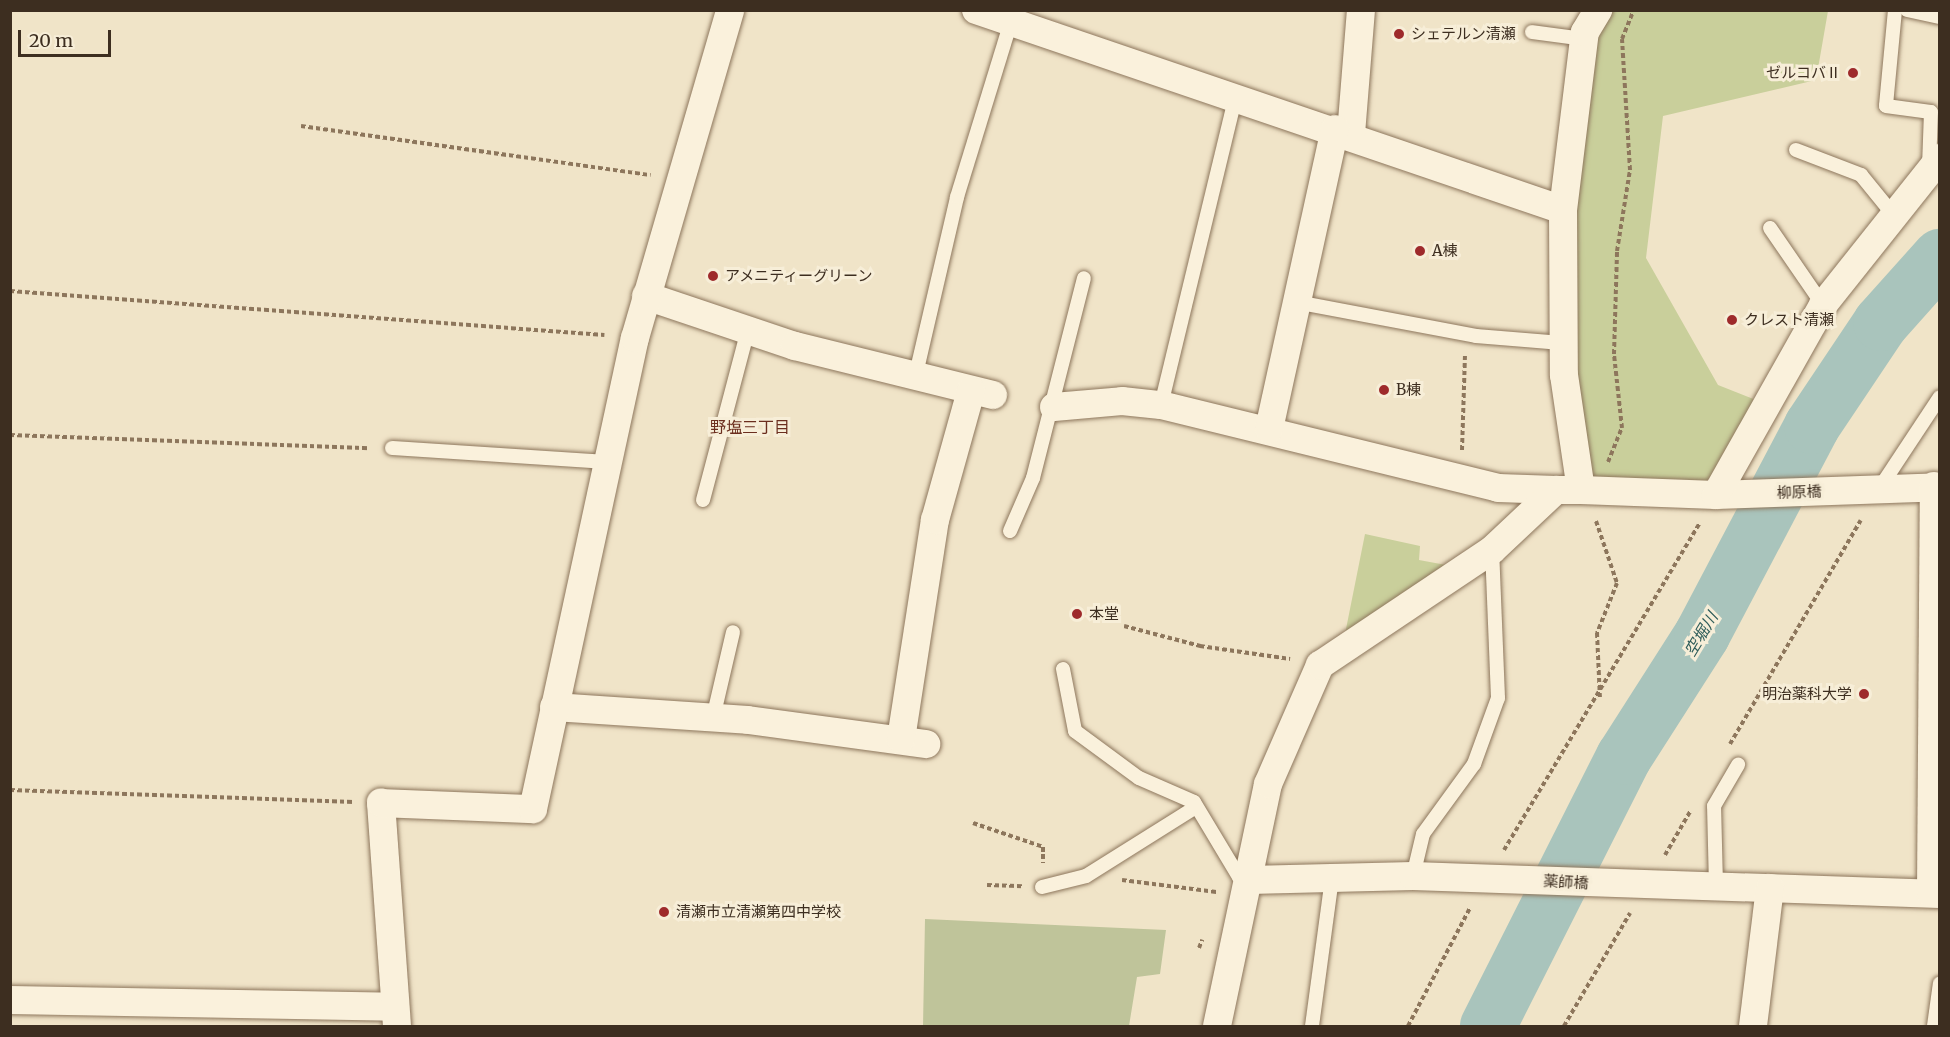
<!DOCTYPE html>
<html>
<head>
<meta charset="utf-8">
<style>
	body { margin:0 }
	#map { position:relative; width:1950px; height:1037px; overflow:hidden; background:#f0e4c8; font-family:Merriweather,"Noto Sans JP",serif }
	div>[style] { position:absolute }
	[style*='--x'] { left:calc(var(--x)*1px); top:calc(var(--y)*1px); width:calc(var(--w)*1px); rotate:calc(var(--a)*1deg) }
	.green>* { inset:0; background:#c9cf9b }
	.cemetery>* { inset:0; background:#bfc49a }
	.river>* { height:56px; margin:-28px; padding:0 28px; transform-origin:28px; border-radius:28px; background:#a9c4bc }
	.path>* { height:4px; margin-top:-2px; transform-origin:0; background:repeating-linear-gradient(90deg,#8d765c 0 4.5px,transparent 0 7.5px) }
	.roads { filter:drop-shadow(0 0 2px #8d765c) drop-shadow(0 0 2px #8d765c) }
	.service>* { height:14px; margin:-7px; padding:0 7px; transform-origin:7px; border-radius:7px; background:#faf1dc }
	.minor>* { height:28px; margin:-14px; padding:0 14px; transform-origin:14px; border-radius:14px; background:#faf1dc }
	.dots>* { width:16px; height:16px; translate:-50% -50%; box-sizing:border-box; border:3px solid #f7eed8; border-radius:50% }
	span { translate:-50% -50%; white-space:nowrap; text-align:center; line-height:1.15; -webkit-text-stroke:6px #f7eed8; paint-order:stroke }
	.poi-label { font-size:15px; color:#3d2e20 }
	.left { translate:0 -50%; text-align:left }
	.right { translate:-100% -50%; text-align:right }
	.street-label { font-size:15px; color:#3d2e20 }
	.neighbourhood-label { font-size:16px; color:#6b2e1e }
	.water-label { font-size:16px; color:#2f5d5a; font-style:italic }
	.frame { position:absolute; inset:0; border:12px solid #3d2e20; pointer-events:none }
	.scale { position:absolute; left:18px; top:30px; width:93px; height:27px; box-sizing:border-box; border:3px solid #3d2e20; border-top:0; padding-left:8px; font-size:18px; line-height:21px; white-space:nowrap; color:#3d2e20; -webkit-text-stroke:4px #f7eed8; paint-order:stroke }
</style>
</head>
<body>
<div id="map">
	<div class="green">
		<div style="clip-path:polygon(1598px 11px,1828px 11px,1816px 80px,1663px 116px,1646px 258px,1718px 385px,1766px 404px,1716px 495px,1581px 490px,1562px 343px)"></div>
		<div style="clip-path:polygon(1365px 534px,1420px 546px,1419px 560px,1446px 565px,1345px 634px)"></div>
	</div>
	<div class="cemetery">
		<div style="clip-path:polygon(925px 919px,1166px 930px,1160px 974px,1137px 977px,1129px 1026px,923px 1026px)"></div>
	</div>
	<div class="river">
		<div style="--x:1488;--y:1026;--w:301;--a:-63.2"></div>
		<div style="--x:1624;--y:757;--w:145;--a:-57.4"></div>
		<div style="--x:1702;--y:635;--w:236;--a:-62.2"></div>
		<div style="--x:1812;--y:426;--w:124;--a:-56.2"></div>
		<div style="--x:1881;--y:323;--w:89;--a:-48.2"></div>
	</div>
	<div class="path">
		<div style="--x:301;--y:126;--w:353;--a:8"></div>
		<div style="--x:10;--y:291;--w:596;--a:4.24"></div>
		<div style="--x:10;--y:435;--w:360;--a:2.1"></div>
		<div style="--x:1462;--y:450;--w:94;--a:-88.2"></div>
		<div style="--x:1608;--y:462;--w:37;--a:-68"></div>
		<div style="--x:1622;--y:428;--w:74;--a:-96.2"></div>
		<div style="--x:1614;--y:354;--w:103;--a:-88.3"></div>
		<div style="--x:1617;--y:251;--w:82;--a:-80.9"></div>
		<div style="--x:1630;--y:170;--w:131;--a:-93.5"></div>
		<div style="--x:1622;--y:39;--w:31;--a:-68"></div>
		<div style="--x:1596;--y:521;--w:65;--a:71.3"></div>
		<div style="--x:1617;--y:583;--w:54;--a:111.8"></div>
		<div style="--x:1597;--y:633;--w:65;--a:87.4"></div>
		<div style="--x:1124;--y:626;--w:79;--a:14.7"></div>
		<div style="--x:1200;--y:646;--w:91;--a:8.2"></div>
		<div style="--x:1730;--y:744;--w:259;--a:-59.7"></div>
		<div style="--x:10;--y:790;--w:344;--a:2"></div>
		<div style="--x:973;--y:823;--w:74;--a:18.9"></div>
		<div style="--x:1043;--y:847;--w:16;--a:90"></div>
		<div style="--x:1504;--y:850;--w:380;--a:-59.1"></div>
		<div style="--x:1665;--y:855;--w:52;--a:-60"></div>
		<div style="--x:1122;--y:880;--w:95;--a:7.3"></div>
		<div style="--x:987;--y:885;--w:35;--a:2"></div>
		<div style="--x:1199;--y:948;--w:9;--a:-69"></div>
		<div style="--x:1408;--y:1026;--w:133;--a:-62.3"></div>
		<div style="--x:1564;--y:1026;--w:131;--a:-59.7"></div>
	</div>
	<div class="roads">
		<div class="service">
			<div style="--x:1895;--y:10;--w:96;--a:95.4"></div>
			<div style="--x:1886;--y:106;--w:45;--a:7.6"></div>
			<div style="--x:1931;--y:112;--w:55;--a:92.1"></div>
			<div style="--x:1907;--y:10;--w:34;--a:12"></div>
			<div style="--x:1532;--y:32;--w:52;--a:7.7"></div>
			<div style="--x:1796;--y:150;--w:70;--a:21"></div>
			<div style="--x:1861;--y:175;--w:49;--a:50.8"></div>
			<div style="--x:1770;--y:228;--w:93;--a:55.5"></div>
			<div style="--x:1296;--y:302;--w:183;--a:10.7"></div>
			<div style="--x:1476;--y:336;--w:86;--a:4.7"></div>
			<div style="--x:915;--y:378;--w:186;--a:-76.9"></div>
			<div style="--x:957;--y:197;--w:183;--a:-72.9"></div>
			<div style="--x:1161;--y:405;--w:316;--a:-76.4"></div>
			<div style="--x:392;--y:448;--w:216;--a:3.7"></div>
			<div style="--x:1879;--y:489;--w:110;--a:-56.5"></div>
			<div style="--x:703;--y:500;--w:176;--a:-75.2"></div>
			<div style="--x:1010;--y:531;--w:58;--a:-66.5"></div>
			<div style="--x:1033;--y:478;--w:206;--a:-75.7"></div>
			<div style="--x:1063;--y:669;--w:63;--a:79"></div>
			<div style="--x:1075;--y:731;--w:79;--a:36.3"></div>
			<div style="--x:1139;--y:778;--w:60;--a:23.6"></div>
			<div style="--x:1194;--y:802;--w:87;--a:59"></div>
			<div style="--x:1239;--y:877;--w:9;--a:18"></div>
			<div style="--x:713;--y:718;--w:88;--a:-76.9"></div>
			<div style="--x:1413;--y:876;--w:43;--a:-76.6"></div>
			<div style="--x:1423;--y:834;--w:87;--a:-53.9"></div>
			<div style="--x:1474;--y:764;--w:70;--a:-70"></div>
			<div style="--x:1498;--y:698;--w:148;--a:-92.3"></div>
			<div style="--x:1716;--y:886;--w:80;--a:-91.4"></div>
			<div style="--x:1714;--y:806;--w:48;--a:-59.7"></div>
			<div style="--x:1042;--y:887;--w:45;--a:-14"></div>
			<div style="--x:1086;--y:876;--w:130;--a:-32.1"></div>
			<div style="--x:1312;--y:1026;--w:149;--a:-82.3"></div>
			<div style="--x:1934;--y:1026;--w:43;--a:-82.1"></div>
		</div>
		<div class="minor">
			<div style="--x:976;--y:10;--w:620;--a:18.81"></div>
			<div style="--x:1563;--y:210;--w:165;--a:89.7"></div>
			<div style="--x:1564;--y:375;--w:116;--a:81.6"></div>
			<div style="--x:1581;--y:490;--w:135;--a:2.1"></div>
			<div style="--x:1716;--y:495;--w:224;--a:-2"></div>
			<div style="--x:1351;--y:134;--w:124;--a:-85.4"></div>
			<div style="--x:1563;--y:210;--w:179;--a:-83"></div>
			<div style="--x:1585;--y:32;--w:26;--a:-59"></div>
			<div style="--x:646;--y:296;--w:157;--a:18.6"></div>
			<div style="--x:795;--y:346;--w:204;--a:13.9"></div>
			<div style="--x:1054;--y:407;--w:68;--a:-5"></div>
			<div style="--x:1122;--y:401;--w:39;--a:6"></div>
			<div style="--x:1161;--y:405;--w:347;--a:13.8"></div>
			<div style="--x:1498;--y:488;--w:58;--a:2"></div>
			<div style="--x:1269;--y:429;--w:307;--a:-77.6"></div>
			<div style="--x:1716;--y:495;--w:218;--a:-60.6"></div>
			<div style="--x:1823;--y:305;--w:188;--a:-51.5"></div>
			<div style="--x:554;--y:707;--w:194;--a:3.8"></div>
			<div style="--x:748;--y:720;--w:180;--a:7.7"></div>
			<div style="--x:901;--y:739;--w:222;--a:-81.2"></div>
			<div style="--x:935;--y:520;--w:134;--a:-74.4"></div>
			<div style="--x:1249;--y:880;--w:164;--a:-1.4"></div>
			<div style="--x:1413;--y:876;--w:527;--a:1.96"></div>
			<div style="--x:1931;--y:893;--w:407;--a:-89.6"></div>
			<div style="--x:10;--y:1000;--w:385;--a:1"></div>
			<div style="--x:397;--y:1026;--w:224;--a:-94.1"></div>
			<div style="--x:381;--y:803;--w:152;--a:2.3"></div>
			<div style="--x:533;--y:809;--w:482;--a:-77.8"></div>
			<div style="--x:635;--y:338;--w:341;--a:-73.8"></div>
			<div style="--x:1217;--y:1026;--w:247;--a:-78.1"></div>
			<div style="--x:1268;--y:784;--w:130;--a:-66.4"></div>
			<div style="--x:1320;--y:665;--w:207;--a:-33.8"></div>
			<div style="--x:1492;--y:550;--w:88;--a:-43.2"></div>
			<div style="--x:1556;--y:490;--w:25;--a:0"></div>
			<div style="--x:1753;--y:1026;--w:139;--a:-83"></div>
		</div>
	</div>
	<div class="dots">
		<div style="left:1399px;top:34px;background:#9e2a2b"></div>
		<div style="left:1853px;top:73px;background:#9e2a2b"></div>
		<div style="left:1420px;top:251px;background:#9e2a2b"></div>
		<div style="left:713px;top:276px;background:#9e2a2b"></div>
		<div style="left:1732px;top:320px;background:#9e2a2b"></div>
		<div style="left:1384px;top:390px;background:#9e2a2b"></div>
		<div style="left:1077px;top:614px;background:#9e2a2b"></div>
		<div style="left:1864px;top:694px;background:#9e2a2b"></div>
		<div style="left:664px;top:912px;background:#9e2a2b"></div>
	</div>
	<div class="poi-label">
		<span class="left" style="left:1411px;top:34px">シェテルン清瀬</span>
		<span class="right" style="left:1841px;top:73px">ゼルコバⅡ</span>
		<span class="left" style="left:1432px;top:251px">A棟</span>
		<span class="left" style="left:725px;top:276px">アメニティーグリーン</span>
		<span class="left" style="left:1744px;top:320px">クレスト清瀬</span>
		<span class="left" style="left:1396px;top:390px">B棟</span>
		<span class="left" style="left:1089px;top:614px">本堂</span>
		<span class="right" style="left:1852px;top:694px">明治薬科大学</span>
		<span class="left" style="left:676px;top:912px">清瀬市立清瀬第四中学校</span>
	</div>
	<div class="street-label">
		<span style="left:1799px;top:492px;rotate:-2deg">柳原橋</span>
		<span style="left:1566px;top:882px;rotate:3deg">薬師橋</span>
	</div>
	<div class="neighbourhood-label">
		<span style="left:750px;top:427px">野塩三丁目</span>
	</div>
	<div class="water-label">
		<span style="left:1701px;top:634px;rotate:-59deg">空堀川</span>
	</div>
	<div class="frame"></div>
	<div class="scale">20 m</div>
</div>
</body>
</html>
